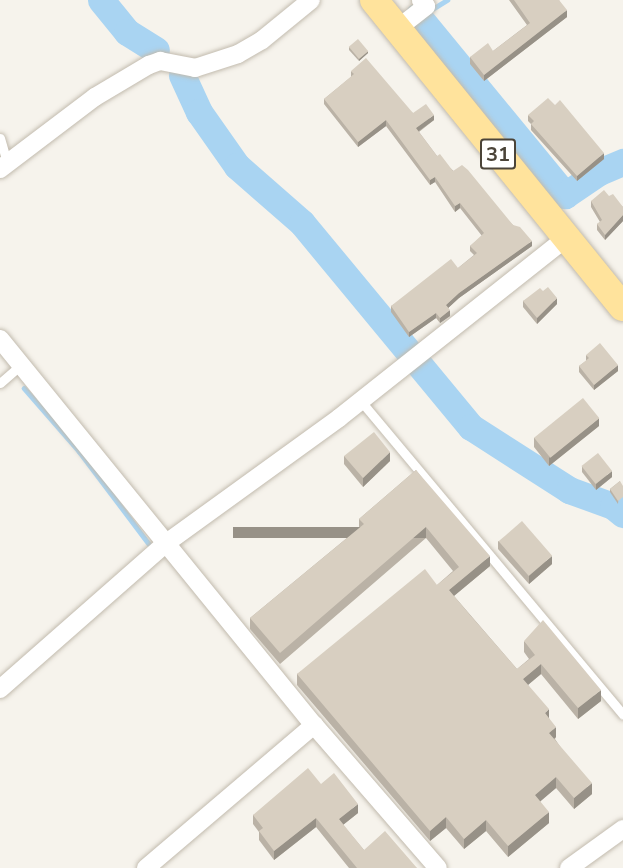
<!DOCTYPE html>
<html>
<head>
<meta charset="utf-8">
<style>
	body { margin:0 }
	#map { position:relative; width:623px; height:868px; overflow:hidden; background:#f6f3ec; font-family:"Nunito Sans",sans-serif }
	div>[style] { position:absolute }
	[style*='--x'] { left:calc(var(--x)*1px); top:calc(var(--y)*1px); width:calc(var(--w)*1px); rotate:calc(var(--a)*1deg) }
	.stream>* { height:4.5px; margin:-2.25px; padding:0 2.25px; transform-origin:2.25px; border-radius:2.25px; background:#a9d4f2 }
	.river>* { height:27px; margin:-13.5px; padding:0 13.5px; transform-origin:13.5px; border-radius:13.5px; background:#a9d4f2 }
	.roads { filter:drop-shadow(0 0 2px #c2bbae) drop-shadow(0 0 2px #c2bbae) }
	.lane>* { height:9px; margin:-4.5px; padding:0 4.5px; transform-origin:4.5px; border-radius:4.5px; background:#fff }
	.street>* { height:18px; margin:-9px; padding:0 9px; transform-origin:9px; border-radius:9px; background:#fff }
	.primary>* { height:28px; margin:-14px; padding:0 14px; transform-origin:14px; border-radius:14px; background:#ffe39c }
	.wall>* { inset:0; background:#bab2a6 }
	.shaded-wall>* { inset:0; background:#979187; transform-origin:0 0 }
	.building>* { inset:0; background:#d8cfc1; transform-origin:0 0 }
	span { translate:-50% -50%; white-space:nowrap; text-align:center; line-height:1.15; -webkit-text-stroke:5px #fff; paint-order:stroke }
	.shield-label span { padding:2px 4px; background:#fff; border:2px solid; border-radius:4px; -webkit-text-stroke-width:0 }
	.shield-label { font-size:20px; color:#4b4439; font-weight:700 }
</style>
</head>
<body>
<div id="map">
	<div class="stream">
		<div style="--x:431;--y:10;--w:19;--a:-32"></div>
		<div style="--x:24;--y:388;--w:84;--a:48.9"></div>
		<div style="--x:79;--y:451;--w:116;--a:53"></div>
	</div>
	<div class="river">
		<div style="--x:101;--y:0;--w:41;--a:50.9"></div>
		<div style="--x:127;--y:32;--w:34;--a:32"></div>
		<div style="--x:418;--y:16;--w:232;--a:50.6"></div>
		<div style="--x:565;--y:195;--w:41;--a:-34.1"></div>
		<div style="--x:599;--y:172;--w:26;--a:-23"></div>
		<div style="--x:182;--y:75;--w:41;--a:65.3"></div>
		<div style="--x:199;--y:112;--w:66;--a:54.9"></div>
		<div style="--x:237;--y:166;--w:86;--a:41.2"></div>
		<div style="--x:302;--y:223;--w:265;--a:50.4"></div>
		<div style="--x:471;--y:427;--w:117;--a:32.7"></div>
		<div style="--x:569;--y:490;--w:47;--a:20"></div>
		<div style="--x:613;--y:506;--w:13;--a:39"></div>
	</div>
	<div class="roads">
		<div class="lane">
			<div style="--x:0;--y:138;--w:26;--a:74"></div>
			<div style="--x:0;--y:383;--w:28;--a:-41"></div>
			<div style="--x:360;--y:400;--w:410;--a:50.1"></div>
		</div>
		<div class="street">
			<div style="--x:397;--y:29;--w:37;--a:-38"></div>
			<div style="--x:426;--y:6;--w:8;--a:-130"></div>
			<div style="--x:0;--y:169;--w:119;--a:-37.2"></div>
			<div style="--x:95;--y:97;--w:63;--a:-30.7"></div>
			<div style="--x:149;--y:65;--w:12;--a:-20"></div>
			<div style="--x:160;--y:61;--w:36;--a:11"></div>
			<div style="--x:195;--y:68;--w:45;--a:-18"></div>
			<div style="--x:238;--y:54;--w:28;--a:-30"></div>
			<div style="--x:262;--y:40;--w:63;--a:-39.2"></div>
			<div style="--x:0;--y:339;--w:498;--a:50.9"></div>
			<div style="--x:314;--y:725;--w:189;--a:49.1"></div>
			<div style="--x:0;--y:689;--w:220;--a:-41.3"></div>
			<div style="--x:165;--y:544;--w:215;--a:-35.9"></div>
			<div style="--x:339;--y:418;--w:290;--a:-38.4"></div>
			<div style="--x:146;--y:868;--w:221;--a:-40.4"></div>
			<div style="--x:569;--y:868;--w:67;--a:-35.8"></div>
		</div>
		<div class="primary">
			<div style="--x:374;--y:0;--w:395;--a:51"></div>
		</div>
	</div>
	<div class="wall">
		<div style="clip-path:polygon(509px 0,559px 0,567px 17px,484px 81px,470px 64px,470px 57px,493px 51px,527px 25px)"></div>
		<div style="clip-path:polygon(349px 47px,368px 53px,359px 61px,349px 50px)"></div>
		<div style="clip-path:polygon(351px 71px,413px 113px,434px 120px,419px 132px,437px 156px,513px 225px,532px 246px,459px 298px,448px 308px,450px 316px,440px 323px,436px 318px,409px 337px,391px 312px,391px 306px,458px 268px,474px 255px,470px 251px,470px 246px,482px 236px,460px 208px,455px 212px,435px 182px,430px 185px,386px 126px,358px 147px,324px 104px,324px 99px,351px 77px)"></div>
		<div style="clip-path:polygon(528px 115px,604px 159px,577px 181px,531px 130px,531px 124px,528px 121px)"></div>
		<div style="clip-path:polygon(609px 196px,623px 207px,623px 221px,605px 240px,597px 230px,597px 224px,600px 222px,591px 207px,591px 201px)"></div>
		<div style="clip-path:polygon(543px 291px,557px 304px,537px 324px,523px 307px,523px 301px)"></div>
		<div style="clip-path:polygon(586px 355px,618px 371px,594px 390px,579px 372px,579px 366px,586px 361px)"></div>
		<div style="clip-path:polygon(599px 426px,549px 466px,534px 447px,534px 438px)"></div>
		<div style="clip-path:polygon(344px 456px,390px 461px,363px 487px,344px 464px)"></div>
		<div style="clip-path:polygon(582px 466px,612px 477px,596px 490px,582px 472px)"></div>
		<div style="clip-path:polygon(416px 470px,490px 566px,454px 596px,517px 669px,529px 659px,524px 652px,524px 641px,601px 701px,578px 719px,541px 674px,528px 685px,549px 718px,556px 737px,555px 739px,592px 794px,574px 809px,556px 788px,540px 801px,549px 823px,508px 857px,486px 831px,464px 849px,446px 828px,430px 841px,297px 685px,297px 674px,437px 585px,453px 571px,426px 538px,280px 664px,250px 629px,250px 618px,359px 528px,359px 519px)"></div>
		<div style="clip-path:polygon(620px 481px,618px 504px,610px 492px,610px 489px)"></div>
		<div style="clip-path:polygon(498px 541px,552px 564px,529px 584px,498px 549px)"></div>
		<div style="clip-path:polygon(321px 784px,358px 813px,343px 825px,364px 850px,417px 868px,349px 868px,316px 827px,274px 860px,259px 840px,259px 832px,253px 824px,253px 815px)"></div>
	</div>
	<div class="shaded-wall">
		<div style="clip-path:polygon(567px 10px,567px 17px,484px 81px,484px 75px)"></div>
		<div style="clip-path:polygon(368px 51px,368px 53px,359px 61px,359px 58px)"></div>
		<div style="clip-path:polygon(434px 115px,434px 120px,416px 133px,416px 128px)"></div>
		<div style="clip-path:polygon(386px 120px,386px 126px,358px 147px,358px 142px)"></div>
		<div style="clip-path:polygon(604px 153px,604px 159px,577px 181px,577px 176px)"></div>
		<div style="clip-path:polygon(435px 177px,435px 182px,430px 185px,430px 180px)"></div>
		<div style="clip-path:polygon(460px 203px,460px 208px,455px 212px,455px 206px)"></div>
		<div style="clip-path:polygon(623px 215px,623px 221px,605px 240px,605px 235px)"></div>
		<div style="clip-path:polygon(532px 241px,532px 246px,459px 298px,446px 310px,446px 305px,459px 293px)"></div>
		<div style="clip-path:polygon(557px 298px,557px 304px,537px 324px,537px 318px)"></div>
		<div style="clip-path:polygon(450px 310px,450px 316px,440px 323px,440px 318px)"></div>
		<div style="clip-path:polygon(436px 313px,436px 318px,409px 337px,409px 332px)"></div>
		<div style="clip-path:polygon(618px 365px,618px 371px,594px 390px,594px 385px)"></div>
		<div style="clip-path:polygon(599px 418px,599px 426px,549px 466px,549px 458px)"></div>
		<div style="clip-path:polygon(390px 452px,390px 461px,363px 487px,363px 478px)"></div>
		<div style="clip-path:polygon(612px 471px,612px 477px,596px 490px,596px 484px)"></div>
		<div style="left:426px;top:527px;width:11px;height:193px;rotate:90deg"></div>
		<div style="clip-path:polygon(490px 556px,490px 566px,449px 600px,449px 590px)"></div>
		<div style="clip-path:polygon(552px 556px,552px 564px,529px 584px,529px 575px)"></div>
		<div style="clip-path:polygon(541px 664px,541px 674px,523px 689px,523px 679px)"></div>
		<div style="clip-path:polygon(601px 690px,601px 701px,578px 719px,578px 708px)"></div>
		<div style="clip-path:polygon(549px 709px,549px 720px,545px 713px)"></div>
		<div style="clip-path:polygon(556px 727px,556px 737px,549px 743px,549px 733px)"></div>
		<div style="clip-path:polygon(556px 777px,556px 788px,535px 806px,535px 795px)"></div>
		<div style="clip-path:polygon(592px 783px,592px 794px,574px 809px,574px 798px)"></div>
		<div style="clip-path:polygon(358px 804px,358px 813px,339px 828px,339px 819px)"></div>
		<div style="clip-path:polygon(549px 812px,549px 823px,508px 857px,508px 846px)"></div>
		<div style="clip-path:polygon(446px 817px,446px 828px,430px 841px,430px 831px)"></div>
		<div style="clip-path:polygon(316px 818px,316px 827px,274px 860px,274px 851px)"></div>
		<div style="clip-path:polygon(486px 820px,486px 831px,464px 849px,464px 839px)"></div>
	</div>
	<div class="building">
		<div style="clip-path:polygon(514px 0,559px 0,567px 10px,484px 75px,470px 57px,488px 43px,493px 51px,530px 23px)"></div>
		<div style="left:358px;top:39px;width:16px;height:12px;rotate:50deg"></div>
		<div style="clip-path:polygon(366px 58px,413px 113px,426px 104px,434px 115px,416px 128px,437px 156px,440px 154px,453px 171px,462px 165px,468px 170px,513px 225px,520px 227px,532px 241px,459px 293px,446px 305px,450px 310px,440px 318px,436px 313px,409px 332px,391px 306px,451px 259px,458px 268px,477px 253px,470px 246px,484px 233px,460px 203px,455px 206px,435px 177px,430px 180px,386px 120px,358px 142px,324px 99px,354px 74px,351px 71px)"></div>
		<div style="clip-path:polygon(548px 98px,555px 105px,560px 100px,604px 153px,577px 176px,531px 124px,534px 121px,528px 115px)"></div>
		<div style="clip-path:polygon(604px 190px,609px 196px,613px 194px,623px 207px,623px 215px,605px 235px,597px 224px,602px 220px,591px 201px)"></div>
		<div style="clip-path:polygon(548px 287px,557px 298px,537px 318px,523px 301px,540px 288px,543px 291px)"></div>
		<div style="clip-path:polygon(600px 343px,618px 365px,594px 385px,579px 366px,589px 358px,586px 355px)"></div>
		<div style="left:583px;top:398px;width:26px;height:63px;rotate:51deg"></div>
		<div style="clip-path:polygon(374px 432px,390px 452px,363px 478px,344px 456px)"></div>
		<div style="left:598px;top:453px;width:23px;height:21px;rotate:52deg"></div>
		<div style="clip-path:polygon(416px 470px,490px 556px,449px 590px,470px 615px,517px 669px,535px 655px,524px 641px,543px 620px,601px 690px,578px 708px,541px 664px,523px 679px,549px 709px,545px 713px,556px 727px,549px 733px,592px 783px,574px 798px,556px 777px,535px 795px,549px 812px,508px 846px,486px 820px,464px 839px,446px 817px,430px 831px,297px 674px,425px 569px,437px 585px,459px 567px,426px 527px,280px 653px,250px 618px,364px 524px,359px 519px)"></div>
		<div style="clip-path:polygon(620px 481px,623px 486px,623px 497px,618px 501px,610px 489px)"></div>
		<div style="left:522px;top:521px;width:46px;height:31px;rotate:49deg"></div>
		<div style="clip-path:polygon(308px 768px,321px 784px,334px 773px,358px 804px,339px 819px,364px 850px,385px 831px,417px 868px,357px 868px,316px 818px,274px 851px,259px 831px,263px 828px,253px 815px)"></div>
	</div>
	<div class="shield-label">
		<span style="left:498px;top:154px">31</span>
	</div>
</div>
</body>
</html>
